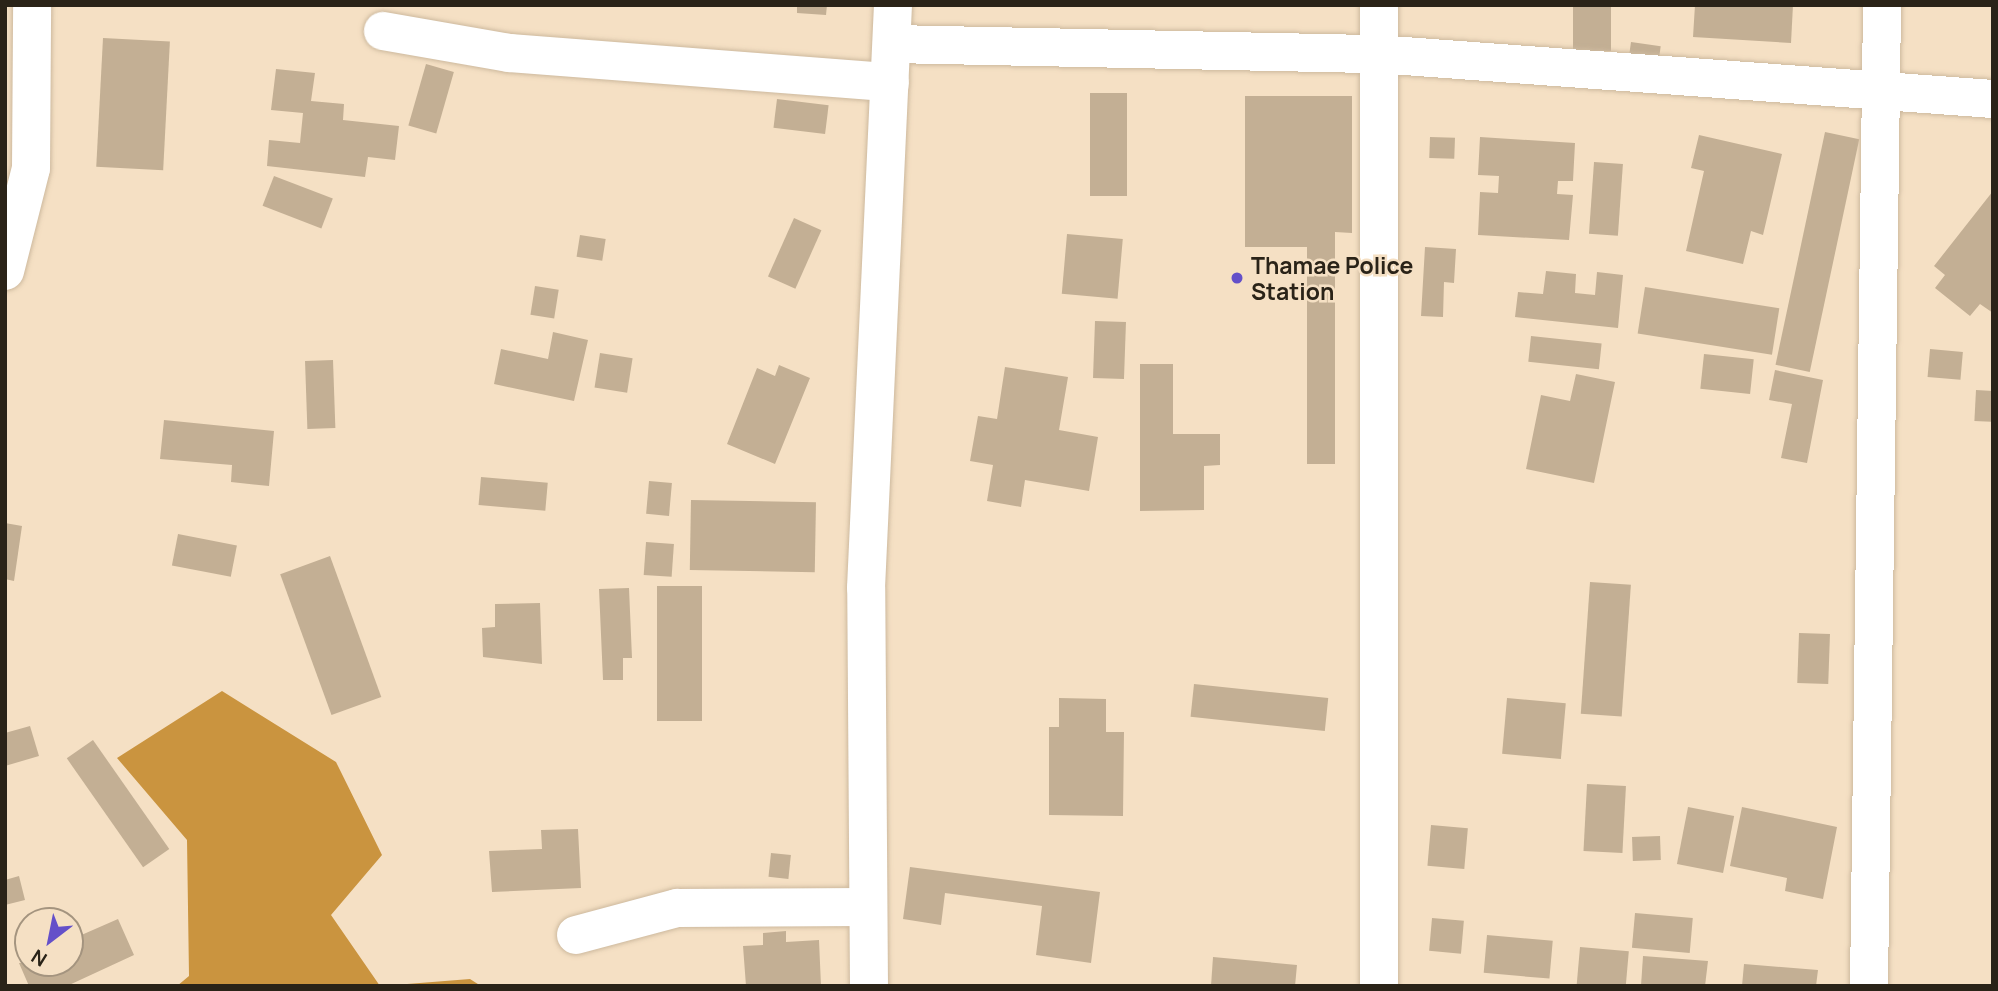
<!DOCTYPE html>
<html>
<head>
<meta charset="utf-8">
<style>
	body { margin:0 }
	#map { position:relative; width:1998px; height:991px; overflow:hidden; background:#f5e0c4; font-family:Manrope,sans-serif }
	div>[style] { position:absolute }
	[style*='--x'] { left:calc(var(--x)*1px); top:calc(var(--y)*1px); width:calc(var(--w)*1px); rotate:calc(var(--a)*1deg) }
	.forest>* { inset:0; background:#ca943f }
	.building>* { inset:0; background:#c3af94; transform-origin:0 0 }
	.roads { filter:drop-shadow(0 0 2px #cdb99e) drop-shadow(0 0 2px #cdb99e) }
	.minor>* { height:38px; margin:-19px; padding:0 19px; transform-origin:19px; border-radius:19px; background:#fff }
	.dots>* { width:19px; height:19px; translate:-50% -50%; box-sizing:border-box; border:4px solid #f5e0c4; border-radius:50% }
	span { translate:-50% -50%; white-space:nowrap; text-align:center; line-height:1.15; -webkit-text-stroke:5px #f5e0c4; paint-order:stroke }
	.poi-label { font-size:23px; color:#2a2318; font-weight:700 }
	.left { translate:0 -50%; text-align:left }
	.frame { position:absolute; inset:0; border:7px solid #2a2318; pointer-events:none }
	.north { position:absolute; left:14px; top:907px; width:70px; height:70px; box-sizing:border-box; background:#f5e0c4; border:2px solid #a4947f; border-radius:50%; rotate:212deg; font-size:19px; font-weight:700; line-height:28px; text-align:center; color:#2a2318 }
	.north::after { content:''; display:block; margin:auto; width:24px; height:32px; background:#6450c9; clip-path:polygon(50% 0,100% 100%,50% 72%,0 100%) }
</style>
</head>
<body>
<div id="map">
	<div class="forest">
		<div style="clip-path:polygon(222px 691px,336px 762px,382px 855px,331px 915px,380px 986px,177px 986px,189px 976px,187px 840px,117px 758px)"></div>
		<div style="clip-path:polygon(470px 979px,481px 986px,382px 986px)"></div>
	</div>
	<div class="building">
		<div style="clip-path:polygon(797px 5px,827px 5px,826px 15px,797px 13px)"></div>
		<div style="left:1573px;top:5px;width:38px;height:46px"></div>
		<div style="clip-path:polygon(1695px 5px,1793px 5px,1791px 43px,1693px 37px)"></div>
		<div style="left:103px;top:38px;width:67px;height:129px;rotate:3deg"></div>
		<div style="left:1631px;top:42px;width:30px;height:27px;rotate:8deg"></div>
		<div style="left:426px;top:64px;width:29px;height:64px;rotate:16deg"></div>
		<div style="clip-path:polygon(276px 69px,315px 73px,311px 101px,344px 104px,343px 120px,399px 126px,395px 160px,368px 157px,365px 177px,267px 166px,269px 140px,300px 143px,303px 113px,271px 110px)"></div>
		<div style="left:1090px;top:93px;width:37px;height:103px"></div>
		<div style="clip-path:polygon(1245px 96px,1352px 96px,1352px 233px,1335px 232px,1335px 464px,1307px 464px,1307px 247px,1245px 247px)"></div>
		<div style="left:777px;top:99px;width:52px;height:29px;rotate:7deg"></div>
		<div style="left:1825px;top:132px;width:35px;height:238px;rotate:12deg"></div>
		<div style="clip-path:polygon(1699px 135px,1782px 154px,1763px 235px,1751px 231px,1743px 264px,1686px 251px,1704px 171px,1691px 168px)"></div>
		<div style="left:1430px;top:137px;width:25px;height:21px;rotate:2deg"></div>
		<div style="clip-path:polygon(1480px 137px,1575px 143px,1573px 181px,1558px 181px,1557px 194px,1573px 195px,1569px 240px,1478px 235px,1480px 192px,1498px 193px,1499px 176px,1478px 175px)"></div>
		<div style="left:1594px;top:162px;width:29px;height:72px;rotate:4deg"></div>
		<div style="left:274px;top:176px;width:63px;height:32px;rotate:21deg"></div>
		<div style="clip-path:polygon(1993px 191px,1993px 313px,1980px 304px,1970px 316px,1935px 288px,1945px 275px,1934px 266px)"></div>
		<div style="left:794px;top:218px;width:30px;height:64px;rotate:24deg"></div>
		<div style="left:1067px;top:234px;width:56px;height:60px;rotate:5deg"></div>
		<div style="left:580px;top:235px;width:26px;height:22px;rotate:9deg"></div>
		<div style="clip-path:polygon(1425px 247px,1456px 249px,1454px 283px,1444px 282px,1443px 317px,1421px 316px)"></div>
		<div style="clip-path:polygon(1546px 271px,1576px 274px,1575px 293px,1595px 295px,1597px 272px,1623px 275px,1618px 328px,1515px 317px,1518px 292px,1543px 294px)"></div>
		<div style="left:535px;top:286px;width:24px;height:29px;rotate:9deg"></div>
		<div style="left:1645px;top:287px;width:136px;height:47px;rotate:9deg"></div>
		<div style="left:1095px;top:321px;width:31px;height:57px;rotate:2deg"></div>
		<div style="clip-path:polygon(553px 332px,588px 340px,574px 401px,494px 384px,501px 349px,548px 359px)"></div>
		<div style="left:1531px;top:336px;width:71px;height:26px;rotate:6deg"></div>
		<div style="left:1930px;top:349px;width:33px;height:28px;rotate:5deg"></div>
		<div style="left:600px;top:353px;width:33px;height:35px;rotate:9deg"></div>
		<div style="left:1704px;top:354px;width:50px;height:35px;rotate:6deg"></div>
		<div style="left:333px;top:360px;width:68px;height:28px;rotate:88deg"></div>
		<div style="clip-path:polygon(1140px 364px,1173px 364px,1173px 434px,1220px 434px,1220px 465px,1204px 466px,1204px 510px,1140px 511px)"></div>
		<div style="clip-path:polygon(779px 365px,810px 378px,775px 464px,727px 444px,757px 368px,775px 376px)"></div>
		<div style="clip-path:polygon(1005px 367px,1068px 377px,1059px 430px,1098px 437px,1089px 491px,1025px 480px,1021px 507px,987px 501px,993px 465px,970px 461px,978px 416px,997px 419px)"></div>
		<div style="clip-path:polygon(1775px 370px,1823px 380px,1807px 463px,1781px 458px,1792px 404px,1769px 400px)"></div>
		<div style="clip-path:polygon(1576px 374px,1615px 382px,1594px 483px,1526px 469px,1541px 395px,1570px 401px)"></div>
		<div style="left:1976px;top:390px;width:17px;height:31px;rotate:3deg"></div>
		<div style="clip-path:polygon(164px 420px,274px 431px,269px 486px,231px 482px,232px 465px,160px 459px)"></div>
		<div style="left:481px;top:477px;width:67px;height:28px;rotate:5deg"></div>
		<div style="left:649px;top:481px;width:23px;height:33px;rotate:5deg"></div>
		<div style="left:691px;top:500px;width:125px;height:70px;rotate:1deg"></div>
		<div style="clip-path:polygon(5px 523px,22px 526px,14px 581px,5px 579px)"></div>
		<div style="left:178px;top:534px;width:60px;height:32px;rotate:11deg"></div>
		<div style="left:646px;top:542px;width:28px;height:33px;rotate:4deg"></div>
		<div style="left:330px;top:556px;width:150px;height:53px;rotate:70deg"></div>
		<div style="left:1590px;top:582px;width:41px;height:132px;rotate:4deg"></div>
		<div style="left:657px;top:586px;width:45px;height:135px"></div>
		<div style="clip-path:polygon(629px 588px,632px 658px,623px 658px,623px 680px,603px 680px,599px 589px)"></div>
		<div style="clip-path:polygon(540px 603px,542px 664px,483px 657px,482px 628px,495px 627px,495px 604px)"></div>
		<div style="left:1799px;top:633px;width:31px;height:50px;rotate:2deg"></div>
		<div style="left:1194px;top:684px;width:135px;height:33px;rotate:6deg"></div>
		<div style="clip-path:polygon(1059px 698px,1106px 699px,1106px 732px,1124px 732px,1123px 816px,1049px 815px,1049px 727px,1059px 727px)"></div>
		<div style="left:1507px;top:698px;width:59px;height:56px;rotate:5deg"></div>
		<div style="clip-path:polygon(30px 726px,39px 756px,5px 766px,5px 733px)"></div>
		<div style="left:93px;top:740px;width:133px;height:32px;rotate:55deg"></div>
		<div style="left:1587px;top:784px;width:39px;height:67px;rotate:3deg"></div>
		<div style="left:1688px;top:807px;width:47px;height:58px;rotate:11deg"></div>
		<div style="clip-path:polygon(1742px 807px,1837px 827px,1823px 899px,1785px 891px,1787px 878px,1730px 866px)"></div>
		<div style="left:1431px;top:825px;width:37px;height:41px;rotate:5deg"></div>
		<div style="clip-path:polygon(578px 829px,581px 888px,492px 892px,489px 851px,542px 849px,541px 830px)"></div>
		<div style="left:1660px;top:836px;width:24px;height:28px;rotate:88deg"></div>
		<div style="left:771px;top:853px;width:20px;height:24px;rotate:6deg"></div>
		<div style="clip-path:polygon(910px 867px,1100px 892px,1091px 963px,1036px 955px,1042px 906px,945px 893px,941px 925px,903px 919px)"></div>
		<div style="clip-path:polygon(19px 876px,25px 900px,5px 905px,5px 880px)"></div>
		<div style="left:1635px;top:913px;width:58px;height:35px;rotate:5deg"></div>
		<div style="left:1432px;top:918px;width:32px;height:33px;rotate:5deg"></div>
		<div style="clip-path:polygon(118px 919px,134px 955px,67px 986px,29px 986px,19px 963px,70px 963px,70px 940px)"></div>
		<div style="clip-path:polygon(786px 931px,786px 942px,819px 940px,821px 986px,746px 986px,743px 946px,763px 945px,763px 933px)"></div>
		<div style="left:1487px;top:935px;width:66px;height:38px;rotate:5deg"></div>
		<div style="left:1580px;top:947px;width:49px;height:39px;rotate:5deg"></div>
		<div style="clip-path:polygon(1643px 956px,1708px 961px,1705px 986px,1641px 986px)"></div>
		<div style="clip-path:polygon(1213px 957px,1297px 965px,1295px 986px,1211px 986px)"></div>
		<div style="clip-path:polygon(1744px 964px,1818px 970px,1816px 986px,1742px 986px)"></div>
	</div>
	<div class="roads">
		<div class="minor">
			<div style="--x:1379;--y:5;--w:981;--a:90"></div>
			<div style="--x:383;--y:31;--w:128;--a:9.9"></div>
			<div style="--x:509;--y:53;--w:382;--a:4.4"></div>
			<div style="--x:892;--y:44;--w:485;--a:1.2"></div>
			<div style="--x:1377;--y:54;--w:618;--a:4.18"></div>
			<div style="--x:5;--y:271;--w:106;--a:-75.8"></div>
			<div style="--x:31;--y:168;--w:163;--a:-89.6"></div>
			<div style="--x:576;--y:935;--w:105;--a:-15"></div>
			<div style="--x:677;--y:908;--w:187;--a:-0.3"></div>
			<div style="--x:869;--y:986;--w:398;--a:-90.4"></div>
			<div style="--x:866;--y:588;--w:584;--a:-87.35"></div>
			<div style="--x:1869;--y:986;--w:981;--a:-89.24"></div>
		</div>
	</div>
	<div class="dots">
		<div style="left:1237px;top:278px;background:#6450c9"></div>
	</div>
	<div class="poi-label">
		<span class="left" style="left:1251px;top:278px">Thamae Police<br>Station</span>
	</div>
	<div class="frame"></div>
	<div class="north">N</div>
</div>
</body>
</html>
